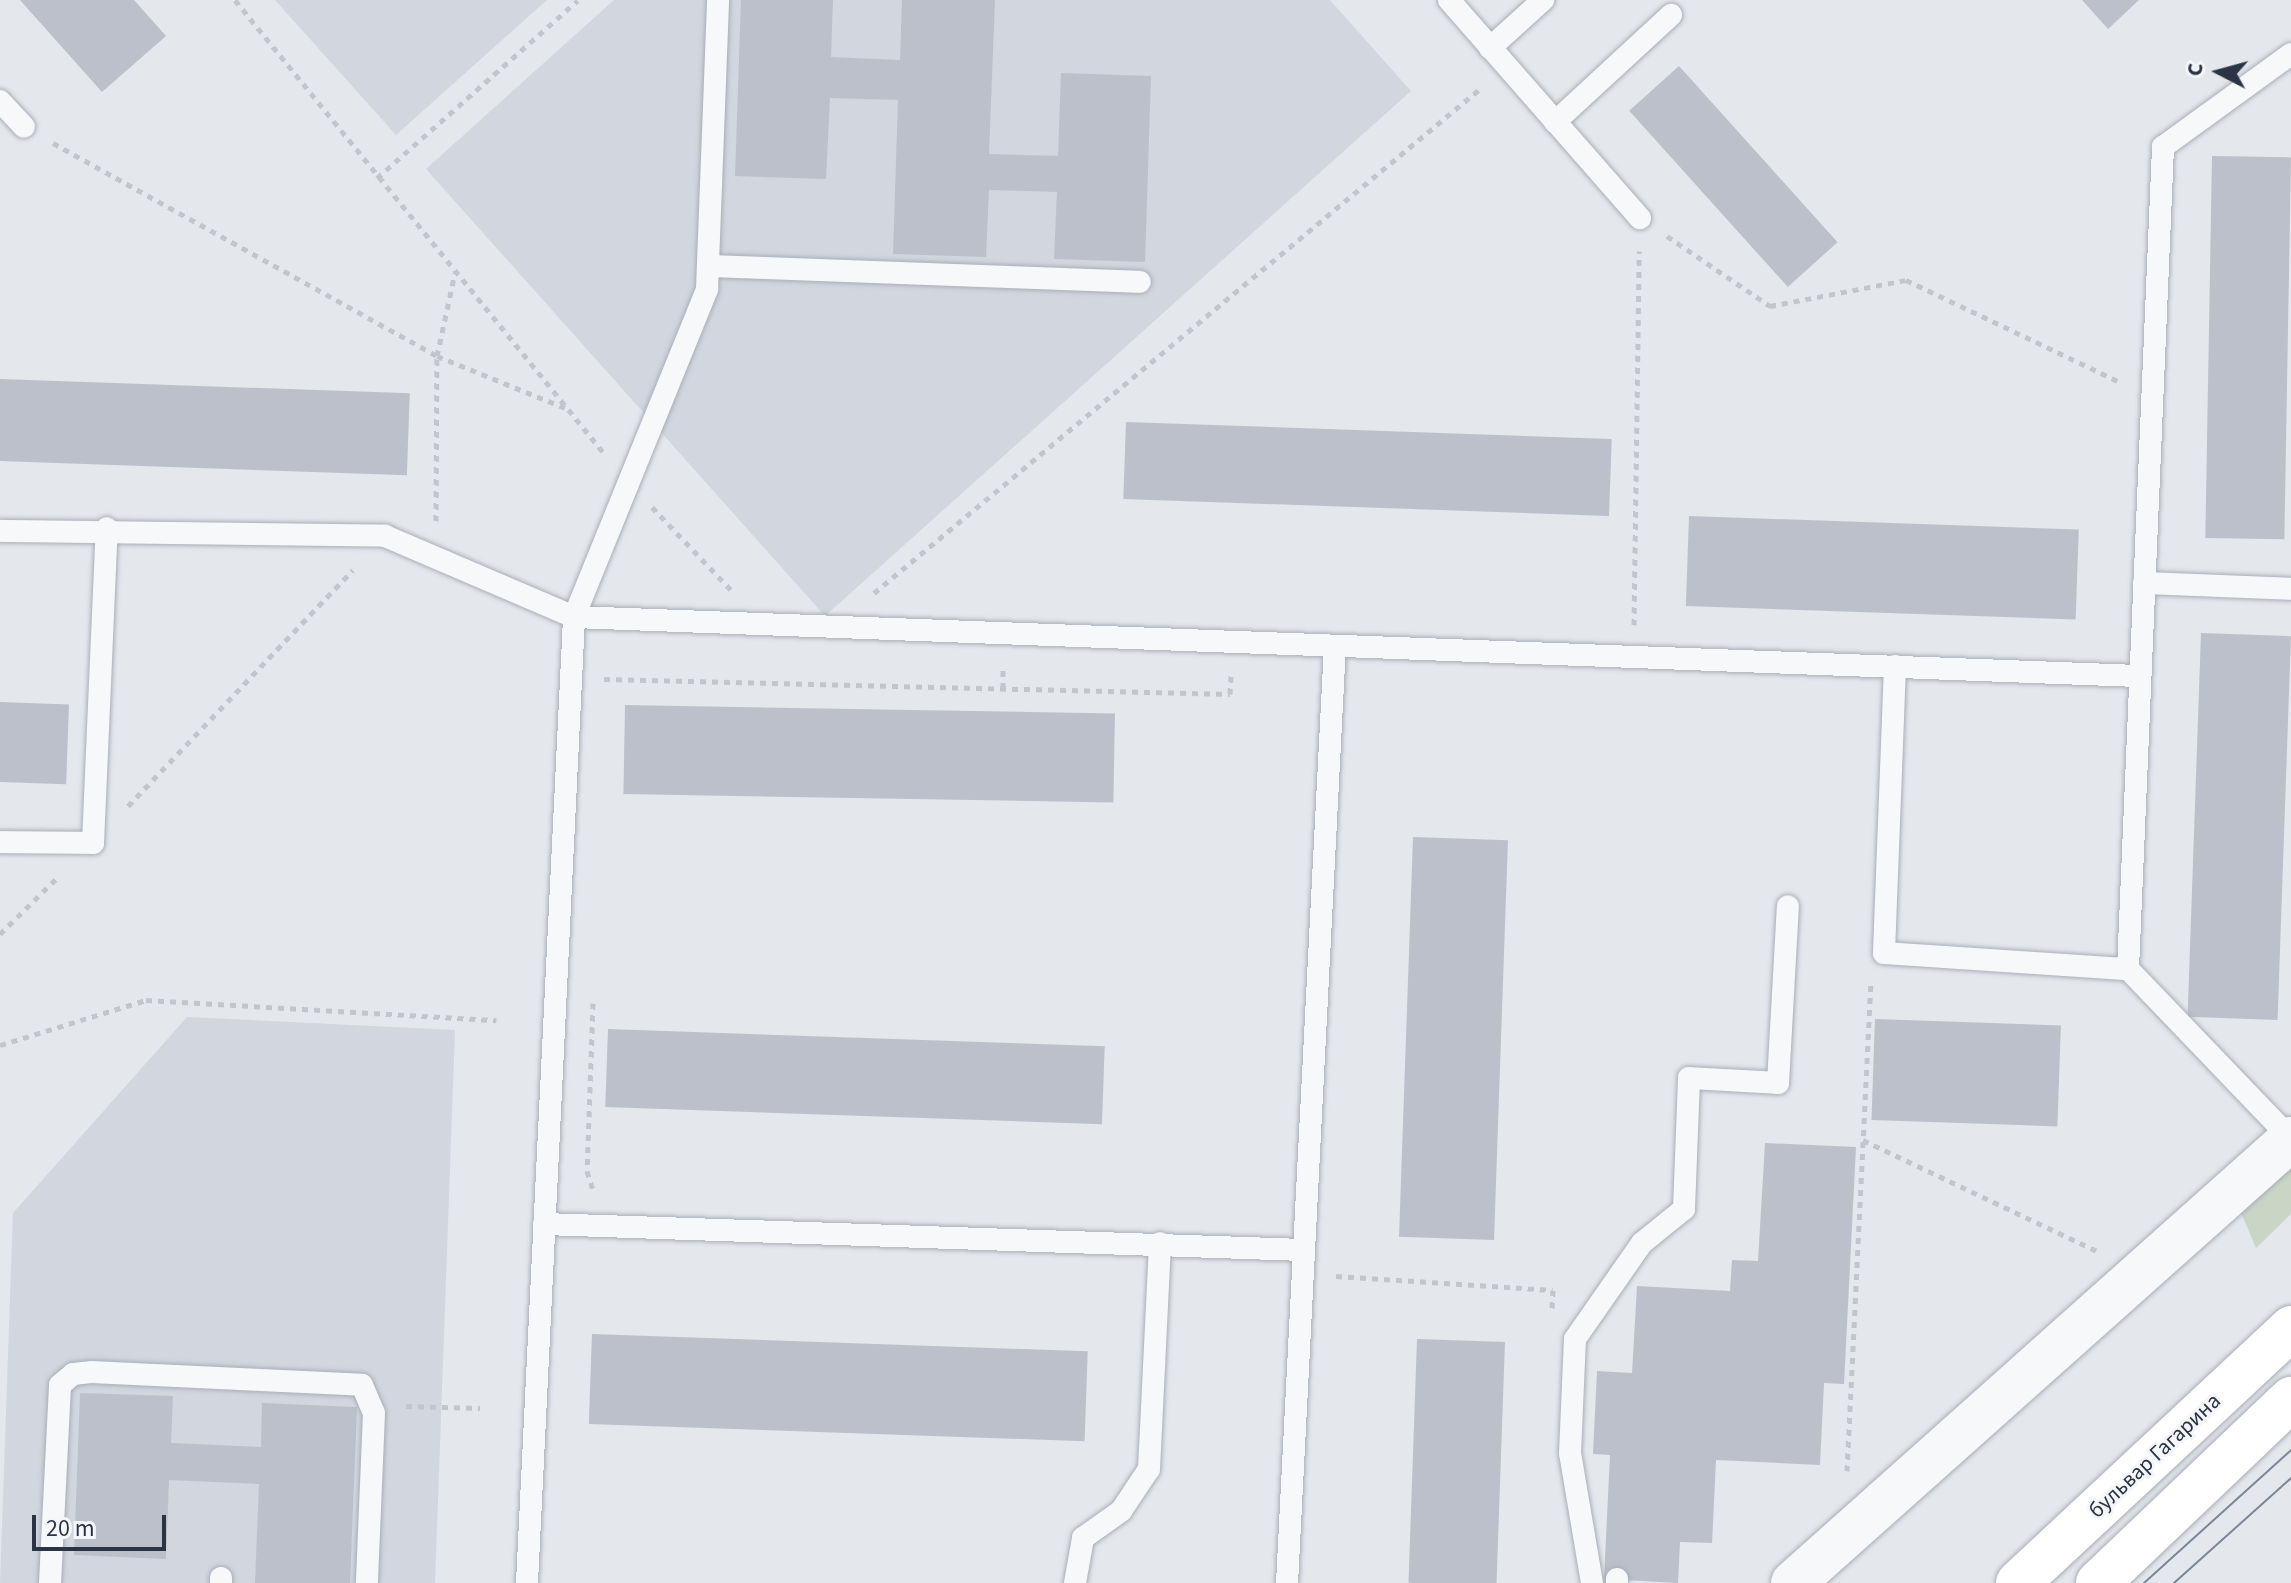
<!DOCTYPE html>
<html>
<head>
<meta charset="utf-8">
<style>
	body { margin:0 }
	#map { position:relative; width:2291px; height:1583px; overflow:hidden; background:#e4e7ec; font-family:"Source Sans 3",sans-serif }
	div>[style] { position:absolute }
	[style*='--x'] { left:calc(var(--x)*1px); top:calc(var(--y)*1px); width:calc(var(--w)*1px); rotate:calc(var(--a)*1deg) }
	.built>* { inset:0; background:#d2d6de }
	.green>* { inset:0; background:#c9d6c5 }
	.building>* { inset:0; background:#bbc0ca; transform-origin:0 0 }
	.path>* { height:5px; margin-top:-2.5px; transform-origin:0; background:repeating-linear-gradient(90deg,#c2c5cb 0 6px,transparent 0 12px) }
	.roads { filter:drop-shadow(0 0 2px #a9aeb7) drop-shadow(0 0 2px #a9aeb7) }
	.lane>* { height:22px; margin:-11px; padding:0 11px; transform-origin:11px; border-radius:11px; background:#f7f8fa }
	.street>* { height:44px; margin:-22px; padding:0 22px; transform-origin:22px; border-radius:22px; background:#f7f8fa }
	.primary>* { height:44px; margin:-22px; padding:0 22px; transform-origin:22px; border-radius:22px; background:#fff }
	.tram>* { height:2px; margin:-1px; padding:0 1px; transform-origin:1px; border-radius:1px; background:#7d8696 }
	span { translate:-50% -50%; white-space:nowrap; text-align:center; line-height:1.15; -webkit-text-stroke:6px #f4f6f9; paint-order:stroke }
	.street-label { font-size:22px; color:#2b3445 }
	.north { position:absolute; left:2179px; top:32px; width:80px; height:80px; -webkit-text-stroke:6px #f4f6f9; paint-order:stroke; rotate:276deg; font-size:22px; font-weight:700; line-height:32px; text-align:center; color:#2b3445 }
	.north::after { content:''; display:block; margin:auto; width:28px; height:36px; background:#2b3445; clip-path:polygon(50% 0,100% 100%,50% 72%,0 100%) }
	.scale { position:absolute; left:32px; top:1515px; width:134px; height:36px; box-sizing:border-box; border:4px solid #2b3445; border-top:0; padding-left:10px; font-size:24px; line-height:28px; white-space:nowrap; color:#2b3445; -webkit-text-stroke:6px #f4f6f9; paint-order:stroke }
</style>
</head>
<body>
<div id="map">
	<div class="built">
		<div style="clip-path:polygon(275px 0,547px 0,396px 135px)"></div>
		<div style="clip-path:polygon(614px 0,1330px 0,1411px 91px,825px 616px,426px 169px)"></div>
		<div style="clip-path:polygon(187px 1017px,455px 1030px,435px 1583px,0 1583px,13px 1213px)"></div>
	</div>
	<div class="green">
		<div style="clip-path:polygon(2291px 1162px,2291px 1214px,2256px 1248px,2239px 1208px)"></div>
	</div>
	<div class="building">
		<div style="clip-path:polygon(20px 0,134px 0,166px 36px,102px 92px)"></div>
		<div style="clip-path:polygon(741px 0,833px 0,831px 57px,900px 60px,902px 0,995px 0,989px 154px,1058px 156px,1061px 73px,1151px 76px,1145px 262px,1054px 259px,1057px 192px,989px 190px,986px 257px,893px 254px,898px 100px,830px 98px,826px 179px,735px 176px)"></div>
		<div style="clip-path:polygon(2082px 0,2139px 0,2108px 29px)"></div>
		<div style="left:1679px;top:66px;width:237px;height:67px;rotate:48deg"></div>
		<div style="left:2212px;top:156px;width:79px;height:382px;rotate:1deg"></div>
		<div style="left:0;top:379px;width:410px;height:82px;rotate:2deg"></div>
		<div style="left:1126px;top:422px;width:486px;height:77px;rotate:2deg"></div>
		<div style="left:1689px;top:516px;width:390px;height:90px;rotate:2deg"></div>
		<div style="left:2201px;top:633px;width:90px;height:384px;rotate:2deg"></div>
		<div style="left:0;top:702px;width:69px;height:80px;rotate:2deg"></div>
		<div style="left:625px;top:705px;width:490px;height:89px;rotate:1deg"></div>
		<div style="left:1413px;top:837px;width:95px;height:400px;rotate:2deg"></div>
		<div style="left:1875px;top:1019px;width:186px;height:101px;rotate:2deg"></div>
		<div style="left:608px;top:1029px;width:497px;height:78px;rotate:2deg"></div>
		<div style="clip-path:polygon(1765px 1143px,1856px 1147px,1844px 1384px,1824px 1383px,1820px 1465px,1716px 1460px,1712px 1543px,1680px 1542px,1678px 1583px,1604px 1579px,1610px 1455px,1593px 1454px,1597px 1371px,1632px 1373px,1637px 1286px,1730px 1291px,1732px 1260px,1758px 1261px)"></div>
		<div style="left:592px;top:1334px;width:496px;height:90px;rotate:2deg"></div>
		<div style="left:1417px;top:1339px;width:88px;height:244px;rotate:2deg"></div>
		<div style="clip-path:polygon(80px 1393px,173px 1396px,171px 1443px,261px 1447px,262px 1403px,357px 1407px,350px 1583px,255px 1583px,259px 1484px,169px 1480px,166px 1559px,74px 1555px)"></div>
	</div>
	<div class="path">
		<div style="--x:235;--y:0;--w:583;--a:50.85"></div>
		<div style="--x:53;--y:143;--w:439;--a:29"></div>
		<div style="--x:437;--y:356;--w:139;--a:22"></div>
		<div style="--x:377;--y:178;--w:268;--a:-41.5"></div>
		<div style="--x:1667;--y:236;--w:125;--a:34.2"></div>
		<div style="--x:1770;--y:306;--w:138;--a:-10.8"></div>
		<div style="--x:1906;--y:280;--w:235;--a:25.5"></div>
		<div style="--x:652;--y:507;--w:115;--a:46.4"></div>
		<div style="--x:436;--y:521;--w:165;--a:-89.7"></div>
		<div style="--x:437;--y:356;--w:85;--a:-77.8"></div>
		<div style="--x:874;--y:593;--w:790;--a:-39.76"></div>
		<div style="--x:1634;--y:625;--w:374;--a:-89.2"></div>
		<div style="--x:604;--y:679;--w:626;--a:1.37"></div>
		<div style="--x:1230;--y:694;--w:19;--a:-87"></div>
		<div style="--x:1003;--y:688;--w:21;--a:-90"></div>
		<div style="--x:128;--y:806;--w:326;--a:-46.4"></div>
		<div style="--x:0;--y:934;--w:83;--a:-44.5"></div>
		<div style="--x:593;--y:1003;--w:168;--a:92"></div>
		<div style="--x:587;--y:1171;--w:22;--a:72"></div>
		<div style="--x:0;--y:1045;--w:153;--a:-17.1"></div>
		<div style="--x:146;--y:1000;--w:351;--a:3.3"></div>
		<div style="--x:1863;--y:1140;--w:259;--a:25.4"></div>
		<div style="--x:1336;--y:1276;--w:217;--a:3.7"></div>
		<div style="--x:1553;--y:1290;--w:20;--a:93"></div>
		<div style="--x:406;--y:1406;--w:74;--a:1.5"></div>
		<div style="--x:1847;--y:1471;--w:487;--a:-87.2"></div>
	</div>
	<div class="roads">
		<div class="lane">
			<div style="--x:1449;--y:0;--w:290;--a:48.8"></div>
			<div style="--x:1490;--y:48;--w:72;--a:-42.2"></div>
			<div style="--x:0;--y:101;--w:35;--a:47"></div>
			<div style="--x:1555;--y:122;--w:158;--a:-42.7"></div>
			<div style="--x:708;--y:266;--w:432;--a:2.1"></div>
			<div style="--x:0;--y:531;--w:385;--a:0.7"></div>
			<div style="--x:385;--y:536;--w:206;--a:23.2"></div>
			<div style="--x:574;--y:617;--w:1567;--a:2.16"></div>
			<div style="--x:2144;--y:583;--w:147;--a:2.3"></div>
			<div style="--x:1895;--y:666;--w:287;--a:92.2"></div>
			<div style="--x:1884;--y:953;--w:245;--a:3.8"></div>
			<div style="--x:0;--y:842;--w:93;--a:0.6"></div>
			<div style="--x:93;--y:843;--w:315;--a:-87.5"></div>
			<div style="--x:2291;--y:1139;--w:236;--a:-133.8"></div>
			<div style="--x:2128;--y:969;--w:823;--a:-87.56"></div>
			<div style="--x:2163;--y:147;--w:158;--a:-36"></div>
			<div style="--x:544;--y:1224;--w:760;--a:1.96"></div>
			<div style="--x:50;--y:1583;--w:198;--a:-87.1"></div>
			<div style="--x:60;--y:1385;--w:17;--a:-40"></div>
			<div style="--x:73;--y:1374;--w:18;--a:-6"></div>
			<div style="--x:91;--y:1372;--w:271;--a:2.7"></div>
			<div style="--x:362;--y:1385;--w:30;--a:67"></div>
			<div style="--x:374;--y:1413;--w:170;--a:92.4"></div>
			<div style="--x:221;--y:1583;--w:5;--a:-90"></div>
			<div style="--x:527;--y:1583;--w:967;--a:-87.21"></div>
			<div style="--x:574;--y:617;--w:354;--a:-67.9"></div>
			<div style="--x:707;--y:289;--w:289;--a:-87.8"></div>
			<div style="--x:1075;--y:1583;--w:46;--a:-79.9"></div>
			<div style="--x:1083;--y:1538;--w:47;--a:-35.4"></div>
			<div style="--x:1121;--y:1511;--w:50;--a:-56.3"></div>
			<div style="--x:1149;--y:1469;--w:226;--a:-87.2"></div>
			<div style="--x:1287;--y:1583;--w:938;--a:-87.07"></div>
			<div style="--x:1592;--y:1583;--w:132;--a:-99.6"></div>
			<div style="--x:1570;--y:1453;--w:114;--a:-87.5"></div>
			<div style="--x:1575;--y:1339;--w:117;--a:-55.1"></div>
			<div style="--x:1642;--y:1243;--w:54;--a:-39"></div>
			<div style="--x:1684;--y:1209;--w:131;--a:-87.8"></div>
			<div style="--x:1689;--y:1078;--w:89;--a:3.2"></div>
			<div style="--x:1778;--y:1083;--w:177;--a:-86.8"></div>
			<div style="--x:1617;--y:1583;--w:4;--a:-90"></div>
		</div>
		<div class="street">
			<div style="--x:1793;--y:1583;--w:667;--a:-41.72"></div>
		</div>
		<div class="primary">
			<div style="--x:2018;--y:1583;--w:374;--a:-43"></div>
			<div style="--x:2098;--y:1583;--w:267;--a:-43.6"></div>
		</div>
	</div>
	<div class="tram">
		<div style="--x:2144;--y:1583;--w:198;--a:-42.1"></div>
		<div style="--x:2174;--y:1583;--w:157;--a:-41.9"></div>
	</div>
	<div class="street-label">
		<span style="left:2155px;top:1456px;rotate:-43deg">бульвар Гагарина</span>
	</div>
	<div class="north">С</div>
	<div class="scale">20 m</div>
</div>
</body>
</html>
